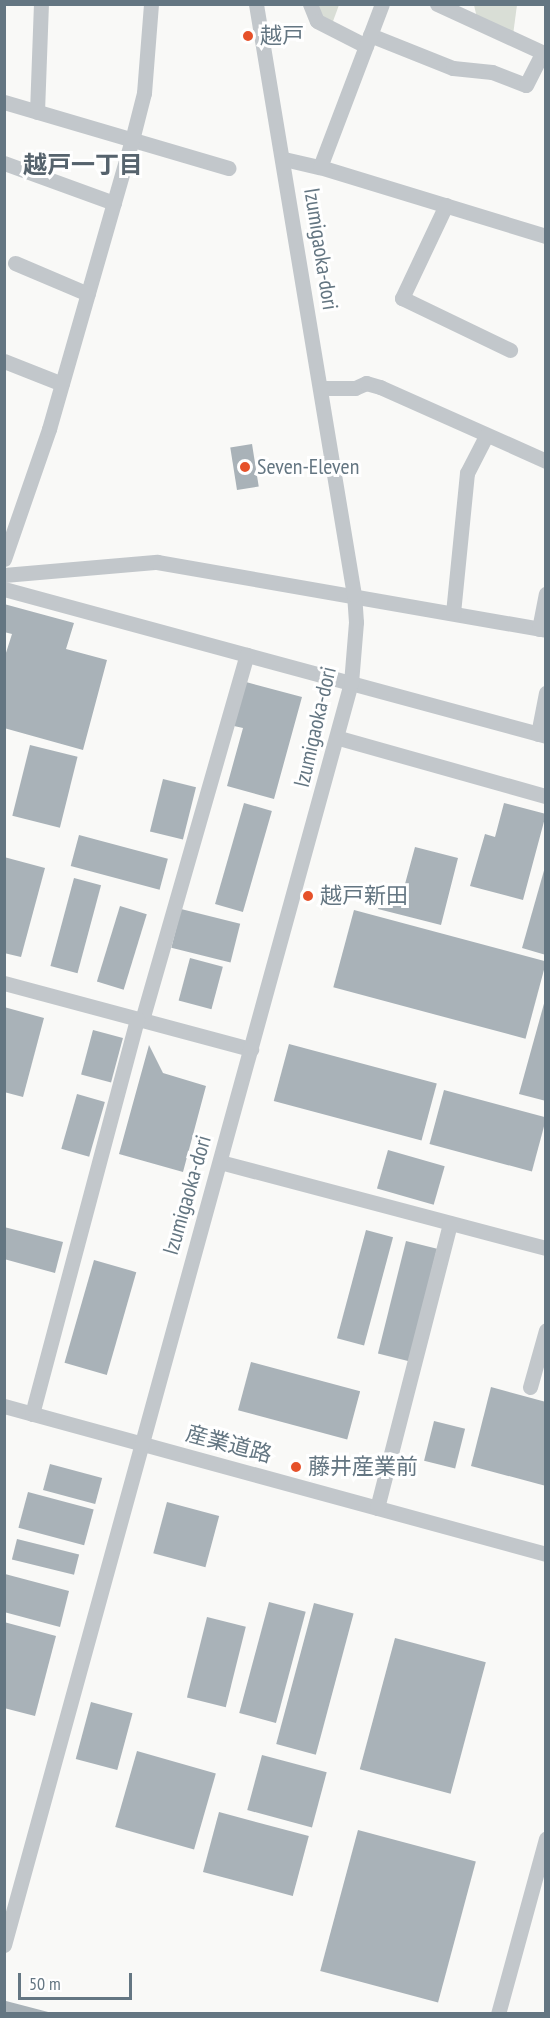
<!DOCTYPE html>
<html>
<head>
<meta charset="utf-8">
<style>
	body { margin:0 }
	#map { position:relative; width:550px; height:2018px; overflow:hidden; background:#f9f9f7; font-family:"PT Sans Narrow","Noto Sans JP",sans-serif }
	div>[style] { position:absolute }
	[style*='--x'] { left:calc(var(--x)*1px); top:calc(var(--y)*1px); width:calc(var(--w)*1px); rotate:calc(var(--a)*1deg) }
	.green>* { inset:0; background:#d9ded6 }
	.building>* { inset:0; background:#a9b2b8; transform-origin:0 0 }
	.minor>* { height:15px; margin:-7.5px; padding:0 7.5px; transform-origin:7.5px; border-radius:7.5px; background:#c2c7cb }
	.dots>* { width:16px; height:16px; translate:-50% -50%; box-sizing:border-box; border:3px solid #fff; border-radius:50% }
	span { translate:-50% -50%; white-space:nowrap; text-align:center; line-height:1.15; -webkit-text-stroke:6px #fff; paint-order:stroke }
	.poi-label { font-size:22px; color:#647682 }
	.left { translate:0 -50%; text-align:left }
	.street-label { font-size:22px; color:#647682 }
	.neighbourhood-label { font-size:24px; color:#56636d; font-weight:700 }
	.frame { position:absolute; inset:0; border:6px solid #647682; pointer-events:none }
	.scale { position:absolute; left:18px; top:1973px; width:114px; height:27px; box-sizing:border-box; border:3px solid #647682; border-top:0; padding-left:8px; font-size:18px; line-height:21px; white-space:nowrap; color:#647682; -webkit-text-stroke:4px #fff; paint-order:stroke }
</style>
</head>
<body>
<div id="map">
	<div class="green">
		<div style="clip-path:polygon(316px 5px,339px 5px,332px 24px,322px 18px)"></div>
		<div style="clip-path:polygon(474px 5px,517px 5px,513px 35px,477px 18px)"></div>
	</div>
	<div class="building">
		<div style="left:252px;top:444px;width:43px;height:22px;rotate:81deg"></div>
		<div style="clip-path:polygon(4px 604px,74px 623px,66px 649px,107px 660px,83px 750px,4px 728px,4px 659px,12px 634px,4px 632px)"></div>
		<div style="clip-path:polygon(246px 682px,302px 697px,274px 799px,227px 786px,243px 728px,234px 726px)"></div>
		<div style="left:30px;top:745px;width:49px;height:73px;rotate:14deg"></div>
		<div style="left:163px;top:779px;width:34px;height:54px;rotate:14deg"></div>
		<div style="left:244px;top:803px;width:29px;height:105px;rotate:16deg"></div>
		<div style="clip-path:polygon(504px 803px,546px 814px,523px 900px,470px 886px,485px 834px,495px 837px)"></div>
		<div style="left:79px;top:835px;width:92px;height:32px;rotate:15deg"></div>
		<div style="clip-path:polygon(415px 847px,458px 858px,441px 925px,378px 909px,382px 890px,402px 895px)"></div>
		<div style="clip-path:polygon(4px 857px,45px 868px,21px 957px,4px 953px)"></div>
		<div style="clip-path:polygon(545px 867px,546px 867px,546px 955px,522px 948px)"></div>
		<div style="left:74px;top:878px;width:28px;height:91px;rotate:15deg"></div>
		<div style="left:120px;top:906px;width:28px;height:79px;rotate:17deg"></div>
		<div style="left:181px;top:909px;width:61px;height:40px;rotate:14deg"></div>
		<div style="left:354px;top:910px;width:199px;height:80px;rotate:15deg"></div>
		<div style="left:190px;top:958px;width:34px;height:44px;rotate:15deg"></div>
		<div style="clip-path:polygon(545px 1000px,546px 1000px,546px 1101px,519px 1094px)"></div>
		<div style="clip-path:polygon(4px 1007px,44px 1018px,23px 1097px,4px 1092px)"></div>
		<div style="left:93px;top:1030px;width:31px;height:46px;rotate:15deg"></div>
		<div style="left:289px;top:1044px;width:153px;height:59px;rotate:15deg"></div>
		<div style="clip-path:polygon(149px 1045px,163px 1073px,206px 1086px,183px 1172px,119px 1154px)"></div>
		<div style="left:444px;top:1090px;width:106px;height:56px;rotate:15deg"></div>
		<div style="left:77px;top:1094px;width:29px;height:57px;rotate:16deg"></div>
		<div style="left:388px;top:1150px;width:59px;height:40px;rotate:16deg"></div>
		<div style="clip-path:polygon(4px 1227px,63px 1242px,55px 1273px,4px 1259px)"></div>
		<div style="left:366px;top:1230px;width:28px;height:112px;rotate:15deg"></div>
		<div style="left:406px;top:1241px;width:32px;height:116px;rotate:14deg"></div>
		<div style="left:94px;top:1260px;width:44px;height:107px;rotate:16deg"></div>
		<div style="left:251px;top:1362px;width:113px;height:50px;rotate:15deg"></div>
		<div style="clip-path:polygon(491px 1387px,546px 1402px,546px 1486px,471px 1466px)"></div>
		<div style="left:434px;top:1421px;width:32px;height:41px;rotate:14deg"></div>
		<div style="left:50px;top:1464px;width:54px;height:27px;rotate:15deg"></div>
		<div style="left:28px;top:1492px;width:68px;height:37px;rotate:15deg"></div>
		<div style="left:167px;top:1502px;width:54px;height:53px;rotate:15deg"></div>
		<div style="left:17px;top:1539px;width:64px;height:21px;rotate:14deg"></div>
		<div style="clip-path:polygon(5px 1574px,69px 1591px,60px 1627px,4px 1612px)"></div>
		<div style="left:269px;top:1602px;width:38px;height:115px;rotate:15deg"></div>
		<div style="left:314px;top:1603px;width:41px;height:146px;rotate:15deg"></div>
		<div style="left:207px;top:1617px;width:40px;height:83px;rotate:14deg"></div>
		<div style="clip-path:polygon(4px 1622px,56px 1636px,35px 1716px,4px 1708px)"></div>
		<div style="left:395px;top:1638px;width:94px;height:136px;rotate:15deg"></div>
		<div style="left:91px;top:1702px;width:43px;height:59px;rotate:15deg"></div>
		<div style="left:137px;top:1751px;width:82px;height:79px;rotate:16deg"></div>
		<div style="left:262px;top:1755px;width:67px;height:57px;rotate:15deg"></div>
		<div style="left:219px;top:1812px;width:93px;height:62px;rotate:15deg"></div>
		<div style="left:358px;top:1830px;width:122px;height:146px;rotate:15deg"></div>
		<div style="clip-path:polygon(6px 2001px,52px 2013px,52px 2014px,4px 2014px)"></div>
	</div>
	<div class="minor">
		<div style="--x:310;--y:4;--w:18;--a:68"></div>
		<div style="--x:317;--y:21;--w:55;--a:27"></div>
		<div style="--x:437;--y:4;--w:120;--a:24.6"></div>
		<div style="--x:370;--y:35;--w:89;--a:21.7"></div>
		<div style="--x:453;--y:68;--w:39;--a:6"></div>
		<div style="--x:492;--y:72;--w:36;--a:21"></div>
		<div style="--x:526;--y:85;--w:36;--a:-63"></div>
		<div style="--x:4;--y:102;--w:234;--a:16.4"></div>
		<div style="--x:37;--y:112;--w:108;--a:-87.9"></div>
		<div style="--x:284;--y:159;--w:37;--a:13"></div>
		<div style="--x:320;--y:167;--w:236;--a:17"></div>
		<div style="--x:4;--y:163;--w:117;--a:20"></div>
		<div style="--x:320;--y:167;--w:174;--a:-69.2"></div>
		<div style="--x:446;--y:205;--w:103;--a:115.3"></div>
		<div style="--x:402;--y:298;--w:120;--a:25.7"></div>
		<div style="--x:15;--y:263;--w:79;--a:23"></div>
		<div style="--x:4;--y:361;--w:62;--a:21.6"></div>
		<div style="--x:322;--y:388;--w:33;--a:0"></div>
		<div style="--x:355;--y:388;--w:12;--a:-24"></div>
		<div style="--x:366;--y:383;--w:15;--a:16"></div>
		<div style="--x:380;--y:387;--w:182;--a:24"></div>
		<div style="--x:4;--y:559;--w:138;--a:-70.9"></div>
		<div style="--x:49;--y:429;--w:301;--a:-74"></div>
		<div style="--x:132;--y:140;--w:49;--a:-75.7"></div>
		<div style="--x:144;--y:93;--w:89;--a:-85.5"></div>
		<div style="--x:4;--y:575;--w:154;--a:-4.9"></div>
		<div style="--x:157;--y:562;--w:395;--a:9.9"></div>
		<div style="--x:4;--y:589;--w:562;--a:15.17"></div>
		<div style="--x:453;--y:613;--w:141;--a:-84.3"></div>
		<div style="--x:467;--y:473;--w:42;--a:-62.8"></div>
		<div style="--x:539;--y:629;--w:36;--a:-79"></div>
		<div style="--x:538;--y:734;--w:42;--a:-79"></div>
		<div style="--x:339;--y:738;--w:215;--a:15.7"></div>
		<div style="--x:4;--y:983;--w:256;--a:15"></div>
		<div style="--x:142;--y:1020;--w:380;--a:-74"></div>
		<div style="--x:220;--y:1162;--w:337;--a:14.8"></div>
		<div style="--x:530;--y:1387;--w:59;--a:-74.3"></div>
		<div style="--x:4;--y:1406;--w:562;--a:15.27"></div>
		<div style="--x:32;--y:1414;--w:409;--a:-75.1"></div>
		<div style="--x:377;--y:1508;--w:294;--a:-75.6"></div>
		<div style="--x:4;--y:1945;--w:1309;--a:-74.63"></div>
		<div style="--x:351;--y:683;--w:61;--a:-85.3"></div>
		<div style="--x:356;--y:622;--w:27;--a:-94"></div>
		<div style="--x:354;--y:595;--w:599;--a:-99.42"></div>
		<div style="--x:498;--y:2014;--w:182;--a:-74.7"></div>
	</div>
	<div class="dots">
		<div style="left:248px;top:36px;background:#e6512a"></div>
		<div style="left:245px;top:467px;background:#e6512a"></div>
		<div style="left:308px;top:896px;background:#e6512a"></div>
		<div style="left:296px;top:1467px;background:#e6512a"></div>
	</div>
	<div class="poi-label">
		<span class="left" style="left:260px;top:36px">越戸</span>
		<span class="left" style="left:257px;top:467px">Seven-Eleven</span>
		<span class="left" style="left:320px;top:896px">越戸新田</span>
		<span class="left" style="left:308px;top:1467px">藤井産業前</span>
	</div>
	<div class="street-label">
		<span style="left:321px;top:249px;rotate:81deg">Izumigaoka-dori</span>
		<span style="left:315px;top:727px;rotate:-77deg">Izumigaoka-dori</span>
		<span style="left:187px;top:1195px;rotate:-74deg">Izumigaoka-dori</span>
		<span style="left:229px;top:1444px;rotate:15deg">産業道路</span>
	</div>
	<div class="neighbourhood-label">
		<span style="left:83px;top:165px">越戸一丁目</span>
	</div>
	<div class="frame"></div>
	<div class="scale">50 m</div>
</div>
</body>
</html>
